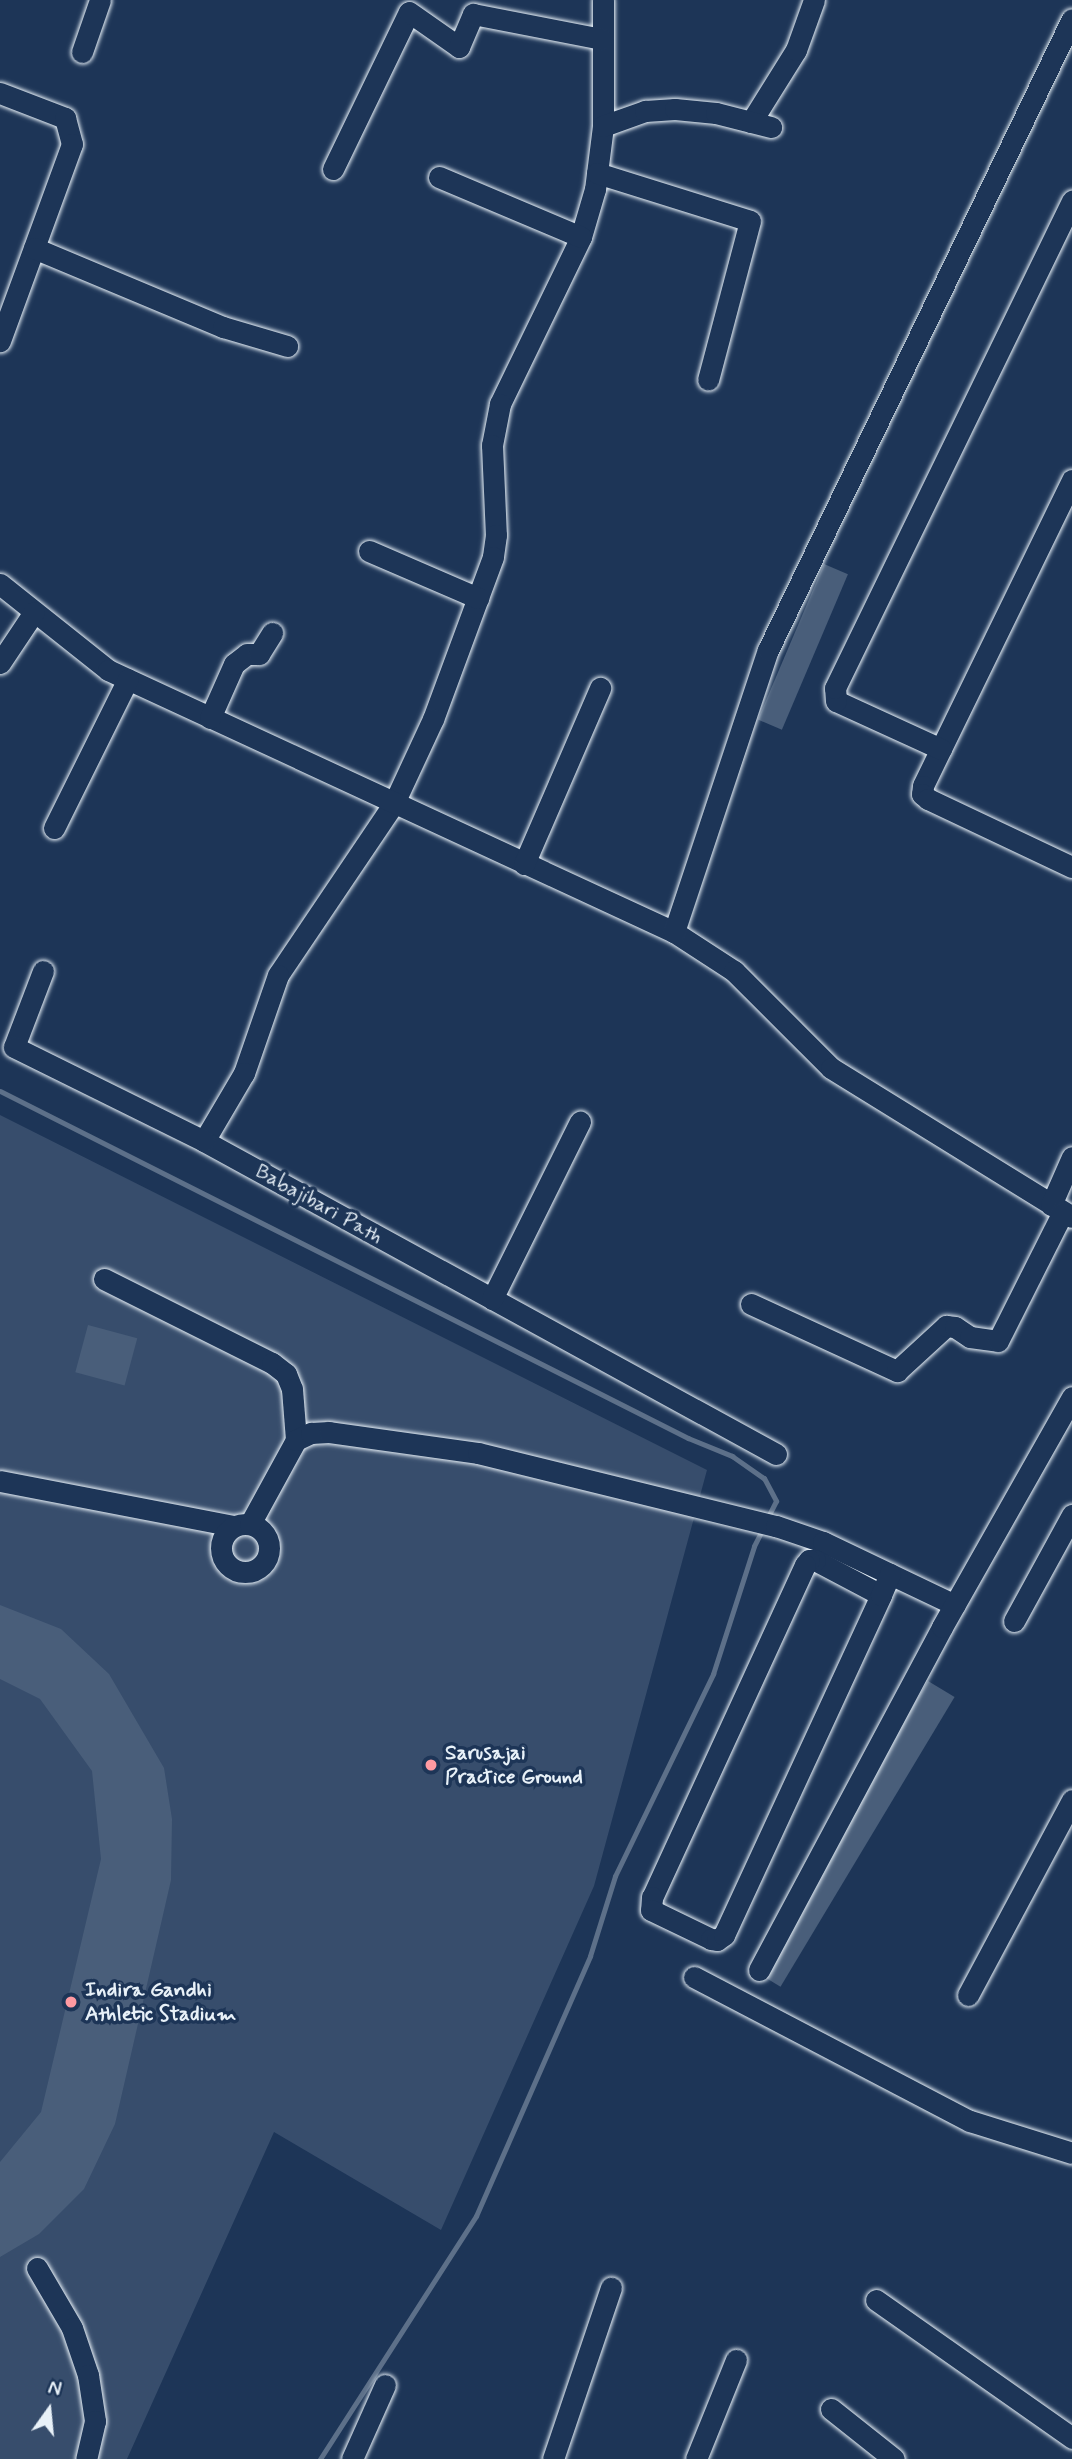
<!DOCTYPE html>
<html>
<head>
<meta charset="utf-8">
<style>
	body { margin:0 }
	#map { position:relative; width:1072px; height:2459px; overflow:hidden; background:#1d3557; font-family:Mynerve,sans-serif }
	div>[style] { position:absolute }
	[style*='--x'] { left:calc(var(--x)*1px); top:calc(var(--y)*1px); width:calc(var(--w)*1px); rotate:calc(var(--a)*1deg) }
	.green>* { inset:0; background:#374d6c }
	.stream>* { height:5px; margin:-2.5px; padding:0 2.5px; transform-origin:2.5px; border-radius:2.5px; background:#5d7089 }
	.building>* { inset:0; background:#495e7a; transform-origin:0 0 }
	.roads { filter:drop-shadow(0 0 2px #e8f1f8) drop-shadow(0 0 2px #e8f1f8) }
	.minor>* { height:21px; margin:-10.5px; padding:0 10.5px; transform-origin:10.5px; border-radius:10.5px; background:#1d3557 }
	.minor>.ring { margin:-10.5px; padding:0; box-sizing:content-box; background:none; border:21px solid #1d3557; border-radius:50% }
	.dots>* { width:19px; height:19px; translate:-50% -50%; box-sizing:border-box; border:4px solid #1d3557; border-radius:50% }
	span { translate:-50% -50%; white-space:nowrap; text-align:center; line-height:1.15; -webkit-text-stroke:7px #1d3557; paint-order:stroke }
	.street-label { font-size:21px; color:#e8f1f8 }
	.poi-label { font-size:21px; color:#e8f1f8; font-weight:700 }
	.left { translate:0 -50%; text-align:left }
	.north { position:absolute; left:14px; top:2375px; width:70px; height:70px; -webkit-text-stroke:5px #1d3557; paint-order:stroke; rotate:15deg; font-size:19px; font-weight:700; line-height:28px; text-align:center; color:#e8f1f8 }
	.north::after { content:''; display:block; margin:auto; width:24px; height:32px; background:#e8f1f8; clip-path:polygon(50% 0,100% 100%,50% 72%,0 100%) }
</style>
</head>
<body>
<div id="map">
	<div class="green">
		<div style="clip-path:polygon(0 1115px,707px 1470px,594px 1886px,441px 2230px,274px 2132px,127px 2459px,0 2459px)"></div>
	</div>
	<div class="stream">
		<div style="--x:0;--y:1091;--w:771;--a:26.76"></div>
		<div style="--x:688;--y:1438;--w:48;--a:22.2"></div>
		<div style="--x:732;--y:1456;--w:39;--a:35"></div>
		<div style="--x:764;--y:1478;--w:26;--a:62"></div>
		<div style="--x:776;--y:1501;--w:20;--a:117"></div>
		<div style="--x:320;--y:2459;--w:289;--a:-57.3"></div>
		<div style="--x:476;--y:2216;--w:284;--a:-66.3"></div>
		<div style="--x:590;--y:1956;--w:84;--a:-72.6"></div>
		<div style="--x:615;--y:1876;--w:225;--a:-64.1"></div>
		<div style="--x:713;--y:1674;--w:134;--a:-72.2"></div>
		<div style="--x:754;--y:1546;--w:20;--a:-63"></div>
	</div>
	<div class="building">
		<div style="left:824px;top:564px;width:26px;height:169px;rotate:23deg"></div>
		<div style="left:88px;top:1325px;width:51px;height:49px;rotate:15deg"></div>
		<div style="clip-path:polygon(0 1605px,61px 1629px,109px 1674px,164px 1768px,172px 1819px,171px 1880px,115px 2124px,84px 2189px,39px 2234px,0 2257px,0 2162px,41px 2112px,101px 1859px,92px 1771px,40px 1699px,0 1679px)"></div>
		<div style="left:928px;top:1681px;width:31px;height:338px;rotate:31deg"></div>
	</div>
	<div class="roads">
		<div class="minor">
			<div style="--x:603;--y:0;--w:126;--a:90"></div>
			<div style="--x:603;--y:126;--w:64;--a:97.2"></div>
			<div style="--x:595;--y:189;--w:50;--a:106.3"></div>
			<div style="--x:581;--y:237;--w:186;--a:115.9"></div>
			<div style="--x:500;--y:404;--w:42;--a:101"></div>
			<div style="--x:492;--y:445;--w:90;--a:87.5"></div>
			<div style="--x:496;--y:535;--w:22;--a:98"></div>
			<div style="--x:493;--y:557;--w:173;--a:110.3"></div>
			<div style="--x:433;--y:719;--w:93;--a:114.9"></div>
			<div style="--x:394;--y:803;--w:207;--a:124"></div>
			<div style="--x:278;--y:975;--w:104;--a:109.1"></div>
			<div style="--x:244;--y:1073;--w:79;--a:120.5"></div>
			<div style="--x:204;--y:1141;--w:652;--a:28.69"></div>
			<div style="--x:82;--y:52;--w:55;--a:-70.9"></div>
			<div style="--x:0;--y:93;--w:70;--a:21"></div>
			<div style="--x:65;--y:118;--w:27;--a:75"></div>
			<div style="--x:72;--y:144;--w:210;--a:110.1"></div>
			<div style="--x:751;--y:122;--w:85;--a:-58"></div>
			<div style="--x:796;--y:50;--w:53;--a:-70.2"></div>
			<div style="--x:603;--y:126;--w:45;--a:-19.7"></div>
			<div style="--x:645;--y:111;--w:30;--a:-4"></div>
			<div style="--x:675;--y:109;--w:41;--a:5.6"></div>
			<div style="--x:716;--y:113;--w:57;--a:14.3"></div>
			<div style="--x:333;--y:169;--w:174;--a:-64.2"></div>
			<div style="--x:409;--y:12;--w:61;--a:35"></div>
			<div style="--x:459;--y:47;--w:36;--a:-67"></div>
			<div style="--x:473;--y:14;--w:131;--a:11"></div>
			<div style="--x:597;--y:173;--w:160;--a:17.4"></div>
			<div style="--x:750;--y:221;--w:164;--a:104.8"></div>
			<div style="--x:439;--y:177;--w:154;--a:22.9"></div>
			<div style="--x:34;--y:248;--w:205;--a:22.7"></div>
			<div style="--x:223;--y:327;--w:67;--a:16.5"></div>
			<div style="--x:1072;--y:480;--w:340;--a:116"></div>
			<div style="--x:923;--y:786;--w:8;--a:97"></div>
			<div style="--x:922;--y:794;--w:8;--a:40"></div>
			<div style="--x:928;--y:799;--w:159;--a:25.3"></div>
			<div style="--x:369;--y:551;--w:119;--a:23.3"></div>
			<div style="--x:0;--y:584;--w:138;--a:38.5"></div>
			<div style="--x:108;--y:670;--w:624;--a:24.84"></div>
			<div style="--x:674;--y:932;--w:72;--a:33"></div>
			<div style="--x:734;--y:971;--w:137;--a:45"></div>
			<div style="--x:831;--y:1068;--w:283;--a:31.7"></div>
			<div style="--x:0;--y:663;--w:61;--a:-56.3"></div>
			<div style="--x:210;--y:718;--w:59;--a:-66"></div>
			<div style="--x:234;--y:664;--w:16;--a:-38"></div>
			<div style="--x:247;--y:654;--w:12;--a:0"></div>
			<div style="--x:259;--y:654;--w:25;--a:-58"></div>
			<div style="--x:941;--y:749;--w:115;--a:-155.4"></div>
			<div style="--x:836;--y:701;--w:13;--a:-94"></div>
			<div style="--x:835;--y:688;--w:542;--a:-64.05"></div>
			<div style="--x:54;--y:828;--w:166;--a:-63.6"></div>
			<div style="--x:524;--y:864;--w:192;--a:-66.6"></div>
			<div style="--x:674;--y:932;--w:297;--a:-71.6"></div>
			<div style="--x:768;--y:650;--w:700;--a:-64.28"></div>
			<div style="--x:43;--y:971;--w:81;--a:110.9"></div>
			<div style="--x:14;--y:1047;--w:212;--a:26.3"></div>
			<div style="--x:1051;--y:1205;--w:52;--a:-66.4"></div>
			<div style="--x:104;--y:1279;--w:188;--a:26.6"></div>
			<div style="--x:272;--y:1363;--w:18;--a:38"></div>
			<div style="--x:286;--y:1374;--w:16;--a:68"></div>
			<div style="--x:292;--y:1389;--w:51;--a:85.5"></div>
			<div style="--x:492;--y:1299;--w:198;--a:-63.6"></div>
			<div style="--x:751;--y:1304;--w:161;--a:24.7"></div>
			<div style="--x:897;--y:1371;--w:67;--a:-42.6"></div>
			<div style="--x:946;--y:1326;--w:9;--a:6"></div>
			<div style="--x:955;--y:1327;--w:18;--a:34"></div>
			<div style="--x:970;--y:1337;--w:28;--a:8"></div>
			<div style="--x:998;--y:1341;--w:144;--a:-63.3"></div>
			<div style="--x:0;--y:1481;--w:238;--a:10.9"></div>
			<div class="ring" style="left:221px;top:1524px;width:27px;height:27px"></div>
			<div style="--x:250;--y:1524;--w:96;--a:-61.3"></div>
			<div style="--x:296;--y:1440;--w:17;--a:-25"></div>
			<div style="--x:311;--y:1433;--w:18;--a:-3"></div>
			<div style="--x:329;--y:1432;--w:150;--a:8"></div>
			<div style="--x:478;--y:1453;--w:307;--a:13.8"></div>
			<div style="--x:776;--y:1526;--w:50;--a:18.8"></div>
			<div style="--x:823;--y:1542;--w:146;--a:25.5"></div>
			<div style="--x:881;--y:1595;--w:75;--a:-152.1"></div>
			<div style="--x:815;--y:1560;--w:6;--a:180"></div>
			<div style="--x:809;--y:1560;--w:6;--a:129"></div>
			<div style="--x:805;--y:1565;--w:366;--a:114.7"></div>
			<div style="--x:652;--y:1897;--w:13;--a:94"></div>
			<div style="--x:651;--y:1910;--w:67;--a:25.8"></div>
			<div style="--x:711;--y:1939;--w:6;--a:9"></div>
			<div style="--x:717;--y:1940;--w:9;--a:-36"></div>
			<div style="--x:724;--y:1935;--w:374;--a:-65.2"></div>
			<div style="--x:881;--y:1595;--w:23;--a:-67"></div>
			<div style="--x:1014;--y:1621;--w:121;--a:-61.3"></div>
			<div style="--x:759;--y:1970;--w:389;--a:-61.9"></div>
			<div style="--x:942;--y:1627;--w:264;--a:-60.5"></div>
			<div style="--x:694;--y:1977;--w:311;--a:27.6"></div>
			<div style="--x:970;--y:2121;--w:107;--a:17.4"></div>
			<div style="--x:968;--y:1995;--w:221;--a:-61.9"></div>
			<div style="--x:37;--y:2268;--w:69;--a:59.7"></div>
			<div style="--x:72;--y:2328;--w:50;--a:71.2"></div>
			<div style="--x:88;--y:2375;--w:47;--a:81.3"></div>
			<div style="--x:95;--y:2421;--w:39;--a:103"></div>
			<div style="--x:876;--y:2300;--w:240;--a:35.1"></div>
			<div style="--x:831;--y:2409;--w:80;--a:38.4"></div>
			<div style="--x:352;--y:2459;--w:81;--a:-66"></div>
			<div style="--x:553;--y:2459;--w:181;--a:-71.3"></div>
			<div style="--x:696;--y:2459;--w:107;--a:-68"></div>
		</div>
	</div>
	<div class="dots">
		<div style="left:431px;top:1765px;background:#ff9aa2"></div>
		<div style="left:71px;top:2002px;background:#ff9aa2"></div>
	</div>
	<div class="street-label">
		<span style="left:319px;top:1204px;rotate:29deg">Babajibari Path</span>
	</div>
	<div class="poi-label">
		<span class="left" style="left:445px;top:1765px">Sarusajai<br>Practice Ground</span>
		<span class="left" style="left:85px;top:2002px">Indira Gandhi<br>Athletic Stadium</span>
	</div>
	<div class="north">N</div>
</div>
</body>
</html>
